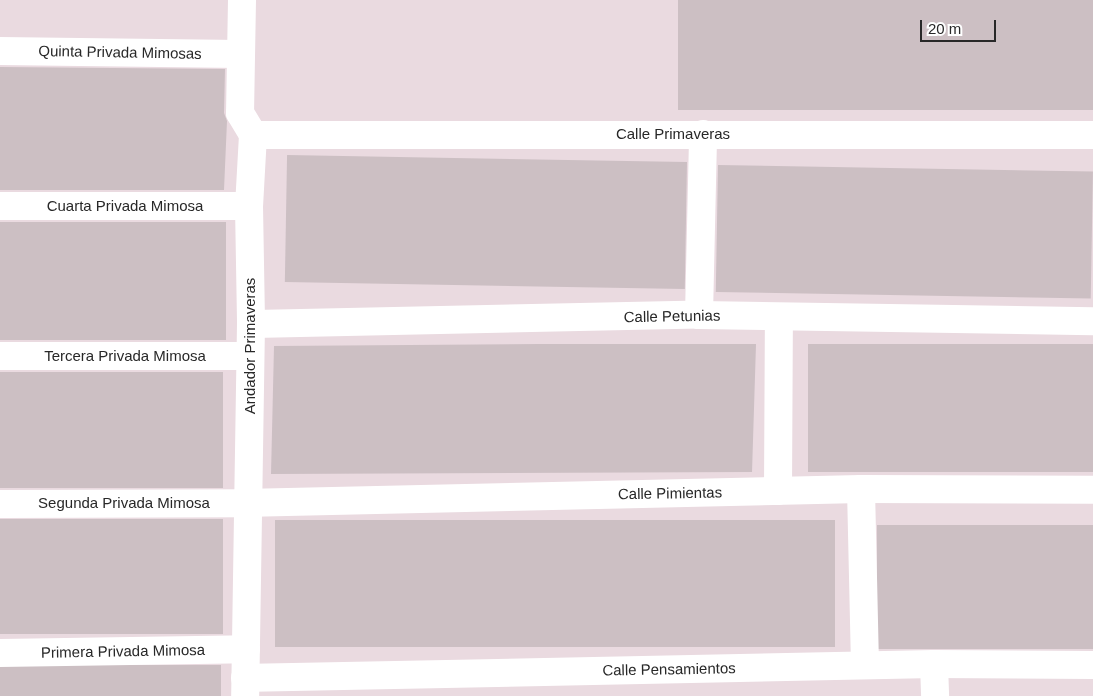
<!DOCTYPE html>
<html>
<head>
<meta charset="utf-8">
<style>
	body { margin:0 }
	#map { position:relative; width:1093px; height:696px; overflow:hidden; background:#eadae0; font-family:Helvetica,sans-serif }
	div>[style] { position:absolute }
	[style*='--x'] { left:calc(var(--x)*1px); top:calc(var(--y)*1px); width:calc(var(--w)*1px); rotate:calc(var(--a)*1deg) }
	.building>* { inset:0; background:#ccbfc3; transform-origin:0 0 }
	.minor>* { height:28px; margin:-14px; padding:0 14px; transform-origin:14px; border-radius:14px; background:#fff }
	span { translate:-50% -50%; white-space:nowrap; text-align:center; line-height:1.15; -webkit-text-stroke:4.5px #fff; paint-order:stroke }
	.street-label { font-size:15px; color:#282828 }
	.scale { position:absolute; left:920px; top:20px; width:76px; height:22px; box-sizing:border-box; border:2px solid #282828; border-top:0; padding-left:6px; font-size:15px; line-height:18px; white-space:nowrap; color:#282828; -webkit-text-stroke:4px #fff; paint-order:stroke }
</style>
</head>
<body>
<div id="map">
	<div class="building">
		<div style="left:678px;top:0;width:415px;height:110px"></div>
		<div style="clip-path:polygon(0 67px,225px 69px,224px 113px,227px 121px,224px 190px,0 190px)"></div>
		<div style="left:687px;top:162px;width:127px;height:400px;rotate:91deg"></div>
		<div style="left:718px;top:165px;width:375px;height:127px;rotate:1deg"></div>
		<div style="left:0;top:222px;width:226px;height:118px"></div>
		<div style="clip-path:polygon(539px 344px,756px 344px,752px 472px,271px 474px,274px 346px)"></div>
		<div style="left:808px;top:344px;width:285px;height:128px"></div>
		<div style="left:0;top:372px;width:223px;height:116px"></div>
		<div style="left:223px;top:519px;width:115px;height:223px;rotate:90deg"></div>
		<div style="left:275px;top:520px;width:560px;height:127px"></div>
		<div style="left:1093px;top:525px;width:124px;height:216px;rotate:90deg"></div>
		<div style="left:221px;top:665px;width:31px;height:221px;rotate:90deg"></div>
	</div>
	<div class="minor">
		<div style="--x:242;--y:0;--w:113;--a:91"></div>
		<div style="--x:240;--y:113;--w:26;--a:59"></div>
		<div style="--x:253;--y:135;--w:71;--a:93.2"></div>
		<div style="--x:249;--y:206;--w:118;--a:89"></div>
		<div style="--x:251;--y:324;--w:372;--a:90.9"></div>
		<div style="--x:0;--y:51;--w:240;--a:0.7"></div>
		<div style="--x:253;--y:135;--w:840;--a:0"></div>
		<div style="--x:0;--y:206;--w:249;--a:0"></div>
		<div style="--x:699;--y:315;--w:181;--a:-88.7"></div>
		<div style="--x:251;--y:324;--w:448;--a:-1.2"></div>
		<div style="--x:699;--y:315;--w:394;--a:0.9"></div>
		<div style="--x:0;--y:356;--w:250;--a:0"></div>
		<div style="--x:861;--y:489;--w:176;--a:88.7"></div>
		<div style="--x:778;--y:491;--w:174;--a:-89.7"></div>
		<div style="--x:0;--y:504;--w:248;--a:-0.2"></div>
		<div style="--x:248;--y:503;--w:613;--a:-1.31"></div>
		<div style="--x:861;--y:489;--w:232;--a:0.2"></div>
		<div style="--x:0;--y:653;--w:246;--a:-0.9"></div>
		<div style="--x:934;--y:664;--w:32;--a:88"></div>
		<div style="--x:245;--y:678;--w:689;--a:-1.16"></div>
		<div style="--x:934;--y:664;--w:159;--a:0.4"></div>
	</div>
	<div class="street-label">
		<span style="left:120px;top:52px;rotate:1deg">Quinta Privada Mimosas</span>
		<span style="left:673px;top:134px">Calle Primaveras</span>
		<span style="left:125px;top:206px">Cuarta Privada Mimosa</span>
		<span style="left:672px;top:316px;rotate:-1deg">Calle Petunias</span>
		<span style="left:250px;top:346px;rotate:-90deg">Andador Primaveras</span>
		<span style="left:125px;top:356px">Tercera Privada Mimosa</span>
		<span style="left:670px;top:493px;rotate:-1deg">Calle Pimientas</span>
		<span style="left:124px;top:503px">Segunda Privada Mimosa</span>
		<span style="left:123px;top:651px;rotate:-1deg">Primera Privada Mimosa</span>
		<span style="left:669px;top:669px;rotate:-1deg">Calle Pensamientos</span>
	</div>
	<div class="scale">20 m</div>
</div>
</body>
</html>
